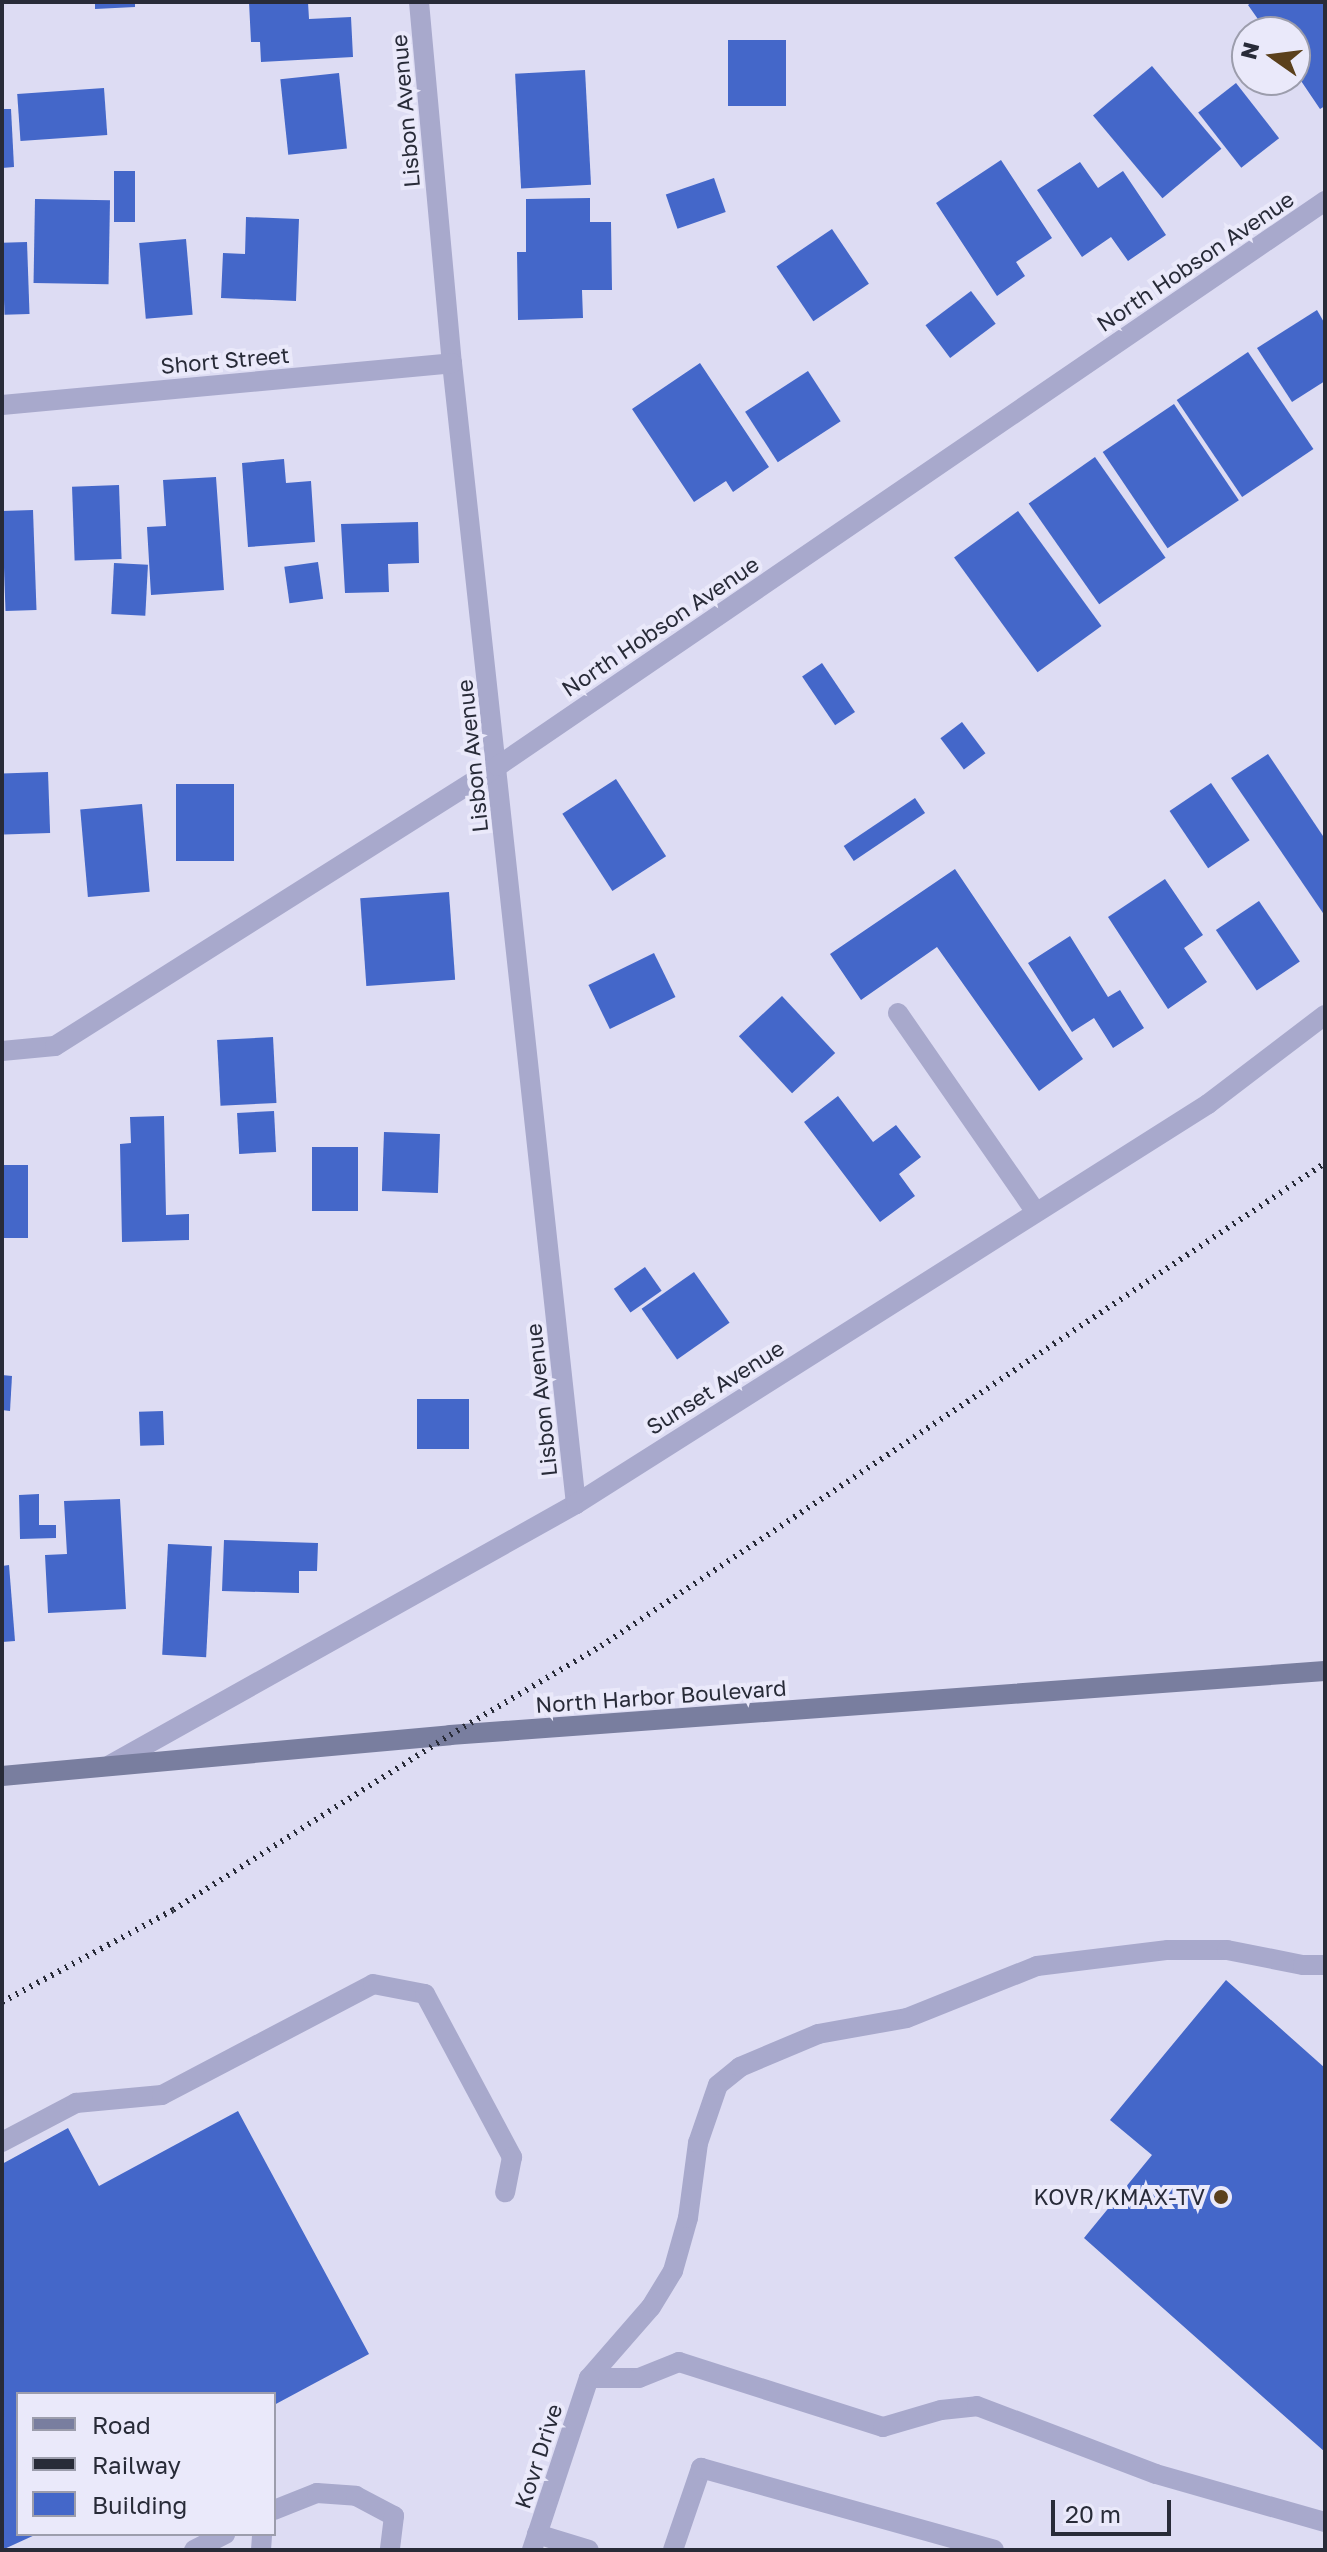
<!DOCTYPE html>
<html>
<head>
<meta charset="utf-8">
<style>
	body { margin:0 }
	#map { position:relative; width:1327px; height:2552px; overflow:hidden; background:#dddcf3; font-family:"Golos Text",sans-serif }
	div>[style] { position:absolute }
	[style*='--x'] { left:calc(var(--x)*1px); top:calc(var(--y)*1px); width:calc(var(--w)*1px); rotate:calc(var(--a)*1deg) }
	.building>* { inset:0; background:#4467c9; transform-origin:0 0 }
	.lane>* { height:20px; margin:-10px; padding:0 10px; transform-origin:10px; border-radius:10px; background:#a8a9cc }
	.street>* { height:20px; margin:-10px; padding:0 10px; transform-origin:10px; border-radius:10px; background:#a8a9cc }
	.secondary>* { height:20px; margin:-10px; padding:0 10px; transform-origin:10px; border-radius:10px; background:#797e9f }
	.rail>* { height:6px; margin-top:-3px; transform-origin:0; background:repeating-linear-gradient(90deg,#282b38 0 2px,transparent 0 8px) }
	.dots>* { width:22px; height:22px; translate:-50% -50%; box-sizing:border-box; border:4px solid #eae9fa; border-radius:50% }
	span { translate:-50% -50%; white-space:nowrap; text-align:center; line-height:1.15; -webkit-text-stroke:8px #eae9fa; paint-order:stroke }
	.street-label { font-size:22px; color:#282b38 }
	.poi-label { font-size:22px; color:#282b38 }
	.right { translate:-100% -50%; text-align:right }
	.frame { position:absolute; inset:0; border:4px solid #282b38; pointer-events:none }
	.legend { position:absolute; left:16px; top:2392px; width:260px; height:144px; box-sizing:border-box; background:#eae9fa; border:2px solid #9c9dac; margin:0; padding:10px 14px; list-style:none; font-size:24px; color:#282b38 }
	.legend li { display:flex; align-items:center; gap:16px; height:40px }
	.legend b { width:40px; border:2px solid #9c9dac }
	.north { position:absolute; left:1231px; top:16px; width:80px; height:80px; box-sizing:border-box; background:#eae9fa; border:2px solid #9c9dac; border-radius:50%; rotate:284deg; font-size:22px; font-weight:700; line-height:32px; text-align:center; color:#282b38 }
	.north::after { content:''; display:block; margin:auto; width:28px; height:36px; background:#5b401c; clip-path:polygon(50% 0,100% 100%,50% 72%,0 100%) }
	.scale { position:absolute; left:1051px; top:2500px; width:120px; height:36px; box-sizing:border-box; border:4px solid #282b38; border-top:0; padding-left:10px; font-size:24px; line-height:28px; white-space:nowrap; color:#282b38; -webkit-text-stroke:6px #eae9fa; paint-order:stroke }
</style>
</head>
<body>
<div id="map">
	<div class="building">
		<div style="clip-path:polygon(95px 2px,135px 2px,135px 7px,95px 9px)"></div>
		<div style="clip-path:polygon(249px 2px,308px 2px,309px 19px,351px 17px,353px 57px,261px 62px,260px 42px,251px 42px)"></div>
		<div style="clip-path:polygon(1252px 2px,1325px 2px,1325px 106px,1320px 109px,1295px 72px,1295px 32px,1267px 32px,1248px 5px)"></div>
		<div style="left:728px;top:40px;width:58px;height:66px"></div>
		<div style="left:1152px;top:66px;width:108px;height:77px;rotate:50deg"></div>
		<div style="left:585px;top:70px;width:115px;height:70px;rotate:87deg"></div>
		<div style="left:339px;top:73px;width:76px;height:59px;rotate:84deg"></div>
		<div style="left:1236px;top:83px;width:70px;height:48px;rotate:52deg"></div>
		<div style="left:104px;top:88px;width:47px;height:87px;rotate:86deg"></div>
		<div style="clip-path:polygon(2px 109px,11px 109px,14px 167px,2px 168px)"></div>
		<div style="clip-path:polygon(1001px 160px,1052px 238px,1016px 262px,1025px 276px,997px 296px,936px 203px)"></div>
		<div style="clip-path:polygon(1080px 162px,1098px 188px,1123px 171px,1166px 235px,1128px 261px,1111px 237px,1082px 257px,1037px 190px)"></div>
		<div style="left:135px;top:171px;width:51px;height:21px;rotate:90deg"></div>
		<div style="left:714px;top:178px;width:36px;height:51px;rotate:71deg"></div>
		<div style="clip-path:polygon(590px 198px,590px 222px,611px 222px,612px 290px,582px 290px,583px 318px,518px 320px,517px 252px,526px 252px,526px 199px)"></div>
		<div style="left:35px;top:199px;width:75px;height:84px;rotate:1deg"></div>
		<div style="clip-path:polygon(246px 217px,299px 219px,296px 301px,221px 298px,223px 253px,245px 254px)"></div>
		<div style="left:832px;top:229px;width:66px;height:67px;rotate:56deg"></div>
		<div style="left:186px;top:239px;width:76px;height:47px;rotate:85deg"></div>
		<div style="left:27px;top:242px;width:72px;height:25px;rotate:88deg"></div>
		<div style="left:971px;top:291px;width:41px;height:57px;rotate:53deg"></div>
		<div style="clip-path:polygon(1317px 310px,1325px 324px,1325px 381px,1292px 402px,1257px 348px)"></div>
		<div style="left:1248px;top:352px;width:117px;height:86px;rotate:56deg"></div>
		<div style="clip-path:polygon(700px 363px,769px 467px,733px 492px,726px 481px,694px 502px,632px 409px)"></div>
		<div style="left:808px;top:371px;width:60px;height:75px;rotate:57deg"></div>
		<div style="left:1174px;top:404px;width:116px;height:86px;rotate:56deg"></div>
		<div style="left:1095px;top:457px;width:123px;height:81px;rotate:55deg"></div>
		<div style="clip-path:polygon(284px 459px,286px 483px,311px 481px,315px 542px,248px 547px,242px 463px)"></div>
		<div style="clip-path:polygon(216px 477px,224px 590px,151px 595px,147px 527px,166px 526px,163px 480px)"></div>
		<div style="left:119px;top:485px;width:74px;height:47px;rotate:88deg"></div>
		<div style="left:33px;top:510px;width:100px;height:31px;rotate:88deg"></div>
		<div style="left:1018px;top:511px;width:142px;height:79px;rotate:54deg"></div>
		<div style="clip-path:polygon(418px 522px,419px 563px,388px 564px,389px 592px,345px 593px,341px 524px)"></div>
		<div style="left:318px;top:562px;width:37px;height:34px;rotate:82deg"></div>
		<div style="left:114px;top:563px;width:34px;height:51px;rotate:3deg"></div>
		<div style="left:822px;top:663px;width:59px;height:24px;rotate:56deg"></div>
		<div style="left:962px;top:722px;width:39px;height:27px;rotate:53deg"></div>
		<div style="clip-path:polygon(1268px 754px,1325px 839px,1325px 916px,1231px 778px)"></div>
		<div style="left:48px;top:772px;width:61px;height:46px;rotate:88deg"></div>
		<div style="left:616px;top:779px;width:92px;height:64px;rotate:57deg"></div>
		<div style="left:1211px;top:783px;width:69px;height:50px;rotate:56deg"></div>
		<div style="left:176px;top:784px;width:58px;height:77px"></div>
		<div style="left:915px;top:798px;width:18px;height:86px;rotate:56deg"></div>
		<div style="left:142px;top:804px;width:88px;height:62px;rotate:85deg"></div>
		<div style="clip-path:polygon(955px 869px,1083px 1059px,1039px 1091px,937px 947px,861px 1000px,830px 954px)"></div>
		<div style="clip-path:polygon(1165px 879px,1203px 935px,1184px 948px,1207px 982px,1168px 1009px,1108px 917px)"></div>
		<div style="left:449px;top:892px;width:88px;height:89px;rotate:86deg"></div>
		<div style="left:1259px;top:901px;width:73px;height:52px;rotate:56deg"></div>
		<div style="clip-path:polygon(1070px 936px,1108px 997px,1120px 990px,1144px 1028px,1113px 1048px,1094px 1018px,1072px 1032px,1028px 963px)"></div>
		<div style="left:654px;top:953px;width:49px;height:73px;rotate:64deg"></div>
		<div style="left:782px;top:996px;width:78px;height:59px;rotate:47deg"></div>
		<div style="left:273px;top:1037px;width:66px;height:56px;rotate:87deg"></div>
		<div style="clip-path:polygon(838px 1096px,873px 1142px,896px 1125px,921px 1157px,899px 1174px,915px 1196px,880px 1222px,804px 1122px)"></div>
		<div style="left:274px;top:1111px;width:41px;height:37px;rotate:87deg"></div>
		<div style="clip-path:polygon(164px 1116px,166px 1215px,189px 1214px,189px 1240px,122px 1242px,120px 1144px,131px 1143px,130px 1117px)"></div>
		<div style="left:384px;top:1132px;width:56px;height:59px;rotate:2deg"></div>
		<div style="left:312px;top:1147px;width:46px;height:64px"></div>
		<div style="left:2px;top:1165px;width:26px;height:73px"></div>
		<div style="left:645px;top:1267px;width:29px;height:38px;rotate:55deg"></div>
		<div style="left:694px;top:1272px;width:62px;height:64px;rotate:55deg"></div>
		<div style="clip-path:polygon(2px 1375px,12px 1376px,10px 1411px,2px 1410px)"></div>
		<div style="left:417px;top:1399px;width:52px;height:50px"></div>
		<div style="left:163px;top:1411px;width:34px;height:24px;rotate:88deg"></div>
		<div style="clip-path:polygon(39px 1494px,39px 1525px,56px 1525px,56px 1538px,20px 1539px,19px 1495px)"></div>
		<div style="clip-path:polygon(120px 1499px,126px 1609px,48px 1613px,45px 1555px,67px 1554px,64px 1501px)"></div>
		<div style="clip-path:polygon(224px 1540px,318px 1543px,317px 1571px,299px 1571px,299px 1593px,222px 1591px)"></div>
		<div style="left:168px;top:1544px;width:44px;height:111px;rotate:3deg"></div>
		<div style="clip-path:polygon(9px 1565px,15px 1641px,2px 1642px,2px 1566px)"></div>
		<div style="clip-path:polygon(1226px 1980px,1325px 2068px,1325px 2452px,1084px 2238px,1152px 2155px,1110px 2120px)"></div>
		<div style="clip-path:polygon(238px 2111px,369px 2354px,274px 2405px,274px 2394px,18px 2394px,18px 2534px,37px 2534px,2px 2550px,2px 2164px,68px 2128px,99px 2186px)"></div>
	</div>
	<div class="lane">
		<div style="--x:898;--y:1013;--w:242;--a:55.3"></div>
		<div style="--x:2;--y:2142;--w:84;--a:-27.8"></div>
		<div style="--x:76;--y:2103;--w:86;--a:-5.3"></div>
		<div style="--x:162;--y:2095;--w:238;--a:-27.7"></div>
		<div style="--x:373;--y:1984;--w:53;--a:10.9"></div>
		<div style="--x:425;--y:1994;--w:185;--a:61.9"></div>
		<div style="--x:512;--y:2157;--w:36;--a:101"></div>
		<div style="--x:589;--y:2378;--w:94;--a:-48.9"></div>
		<div style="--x:651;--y:2307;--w:42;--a:-58.6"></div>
		<div style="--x:673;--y:2271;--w:55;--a:-74.2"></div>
		<div style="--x:688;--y:2218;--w:76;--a:-82.4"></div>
		<div style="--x:698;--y:2143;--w:61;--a:-71"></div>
		<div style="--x:718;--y:2085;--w:28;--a:-39"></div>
		<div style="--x:740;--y:2067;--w:85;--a:-22.9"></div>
		<div style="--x:818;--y:2034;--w:90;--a:-10.2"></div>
		<div style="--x:907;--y:2018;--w:140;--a:-21.8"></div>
		<div style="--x:1037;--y:1966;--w:132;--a:-7"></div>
		<div style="--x:1168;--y:1950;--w:59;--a:0"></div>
		<div style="--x:1227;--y:1950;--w:77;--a:11.2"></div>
		<div style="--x:1303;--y:1965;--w:22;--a:0"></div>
		<div style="--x:589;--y:2378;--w:50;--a:0"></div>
		<div style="--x:639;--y:2378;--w:43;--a:-21.8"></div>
		<div style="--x:679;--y:2362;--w:214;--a:17.7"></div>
		<div style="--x:883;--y:2427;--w:60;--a:-16.3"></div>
		<div style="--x:941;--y:2410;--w:36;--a:-6"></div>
		<div style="--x:977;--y:2406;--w:191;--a:20.8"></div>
		<div style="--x:1156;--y:2474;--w:176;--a:15.9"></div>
		<div style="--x:274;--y:2510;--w:46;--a:-21.6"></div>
		<div style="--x:317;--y:2493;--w:39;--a:4"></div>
		<div style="--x:356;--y:2496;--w:43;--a:27.8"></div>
		<div style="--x:394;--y:2516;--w:34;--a:97"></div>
		<div style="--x:537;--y:2534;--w:54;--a:17.1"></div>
		<div style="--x:194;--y:2550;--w:35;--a:-27"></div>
		<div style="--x:261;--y:2550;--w:16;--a:-86"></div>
		<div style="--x:673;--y:2550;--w:87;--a:-71.1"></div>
		<div style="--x:701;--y:2468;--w:304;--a:15.6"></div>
	</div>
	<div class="street">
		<div style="--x:419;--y:2;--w:363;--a:84.8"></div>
		<div style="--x:452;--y:363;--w:1148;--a:83.8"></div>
		<div style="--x:2;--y:405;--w:452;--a:-5.3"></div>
		<div style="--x:2;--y:1051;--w:53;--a:-5.4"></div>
		<div style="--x:55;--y:1046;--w:524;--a:-32.3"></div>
		<div style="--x:498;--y:766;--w:1002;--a:-34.34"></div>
		<div style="--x:110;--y:1765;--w:534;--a:-29.25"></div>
		<div style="--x:576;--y:1504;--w:748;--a:-32.33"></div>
		<div style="--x:1208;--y:1104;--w:147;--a:-37.3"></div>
		<div style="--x:532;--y:2550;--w:181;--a:-71.7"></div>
	</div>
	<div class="secondary">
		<div style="--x:2;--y:1776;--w:450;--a:-5.2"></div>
		<div style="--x:450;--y:1735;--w:877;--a:-4.18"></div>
	</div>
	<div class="rail">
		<div style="--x:2;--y:2002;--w:194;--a:-28.3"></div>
		<div style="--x:173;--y:1910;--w:328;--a:-32.3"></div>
		<div style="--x:450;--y:1735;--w:175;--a:-30.5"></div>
		<div style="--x:601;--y:1646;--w:870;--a:-33.71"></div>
	</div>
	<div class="dots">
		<div style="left:1221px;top:2197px;background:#5b401c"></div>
	</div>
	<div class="street-label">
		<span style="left:405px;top:111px;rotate:-95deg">Lisbon Avenue</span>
		<span style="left:1195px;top:261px;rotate:-34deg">North Hobson Avenue</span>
		<span style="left:225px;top:360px;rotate:-5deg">Short Street</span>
		<span style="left:660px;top:626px;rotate:-34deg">North Hobson Avenue</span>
		<span style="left:472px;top:756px;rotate:-96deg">Lisbon Avenue</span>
		<span style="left:715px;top:1387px;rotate:-32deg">Sunset Avenue</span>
		<span style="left:541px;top:1400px;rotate:-96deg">Lisbon Avenue</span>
		<span style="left:661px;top:1696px;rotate:-4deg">North Harbor Boulevard</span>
		<span style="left:538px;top:2456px;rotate:-72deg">Kovr Drive</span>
	</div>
	<div class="poi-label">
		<span class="right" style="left:1205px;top:2197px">KOVR/KMAX-TV</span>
	</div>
	<div class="frame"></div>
	<ul class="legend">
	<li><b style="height:10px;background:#797e9f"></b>Road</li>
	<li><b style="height:10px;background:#282b38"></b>Railway</li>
	<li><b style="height:22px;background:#4467c9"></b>Building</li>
	</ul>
	<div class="north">N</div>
	<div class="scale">20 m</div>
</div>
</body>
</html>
